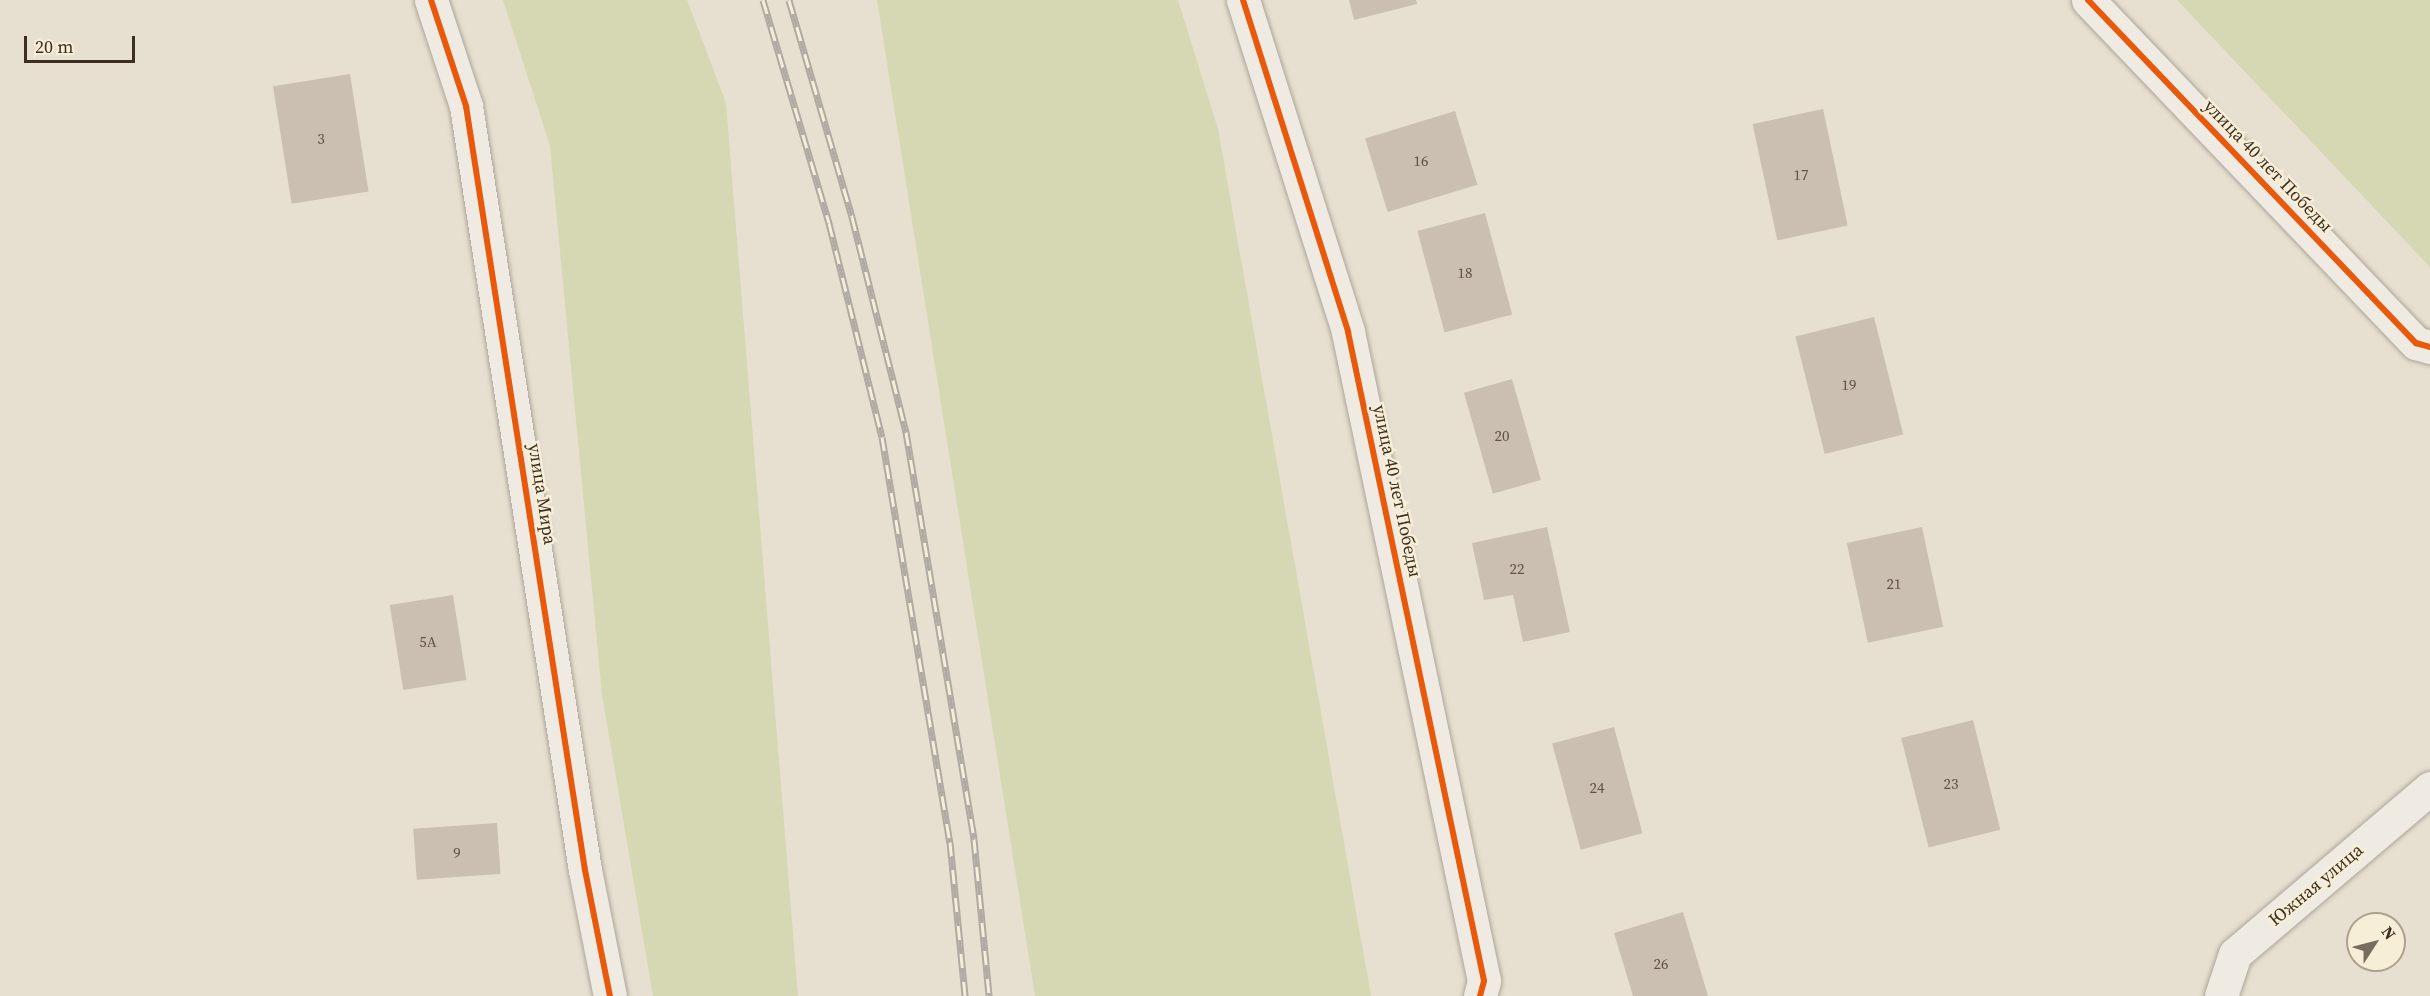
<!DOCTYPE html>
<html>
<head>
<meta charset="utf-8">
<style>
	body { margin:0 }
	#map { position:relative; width:2430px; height:996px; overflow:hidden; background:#e7e0d1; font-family:"Source Serif 4",serif }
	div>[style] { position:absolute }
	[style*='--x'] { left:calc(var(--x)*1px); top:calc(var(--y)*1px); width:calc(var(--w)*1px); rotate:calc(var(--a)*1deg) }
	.green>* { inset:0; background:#d6d7b3 }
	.building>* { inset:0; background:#cbbfb2; transform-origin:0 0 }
	.roads { filter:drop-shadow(0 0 2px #ada599) drop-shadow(0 0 2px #ada599) }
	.street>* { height:33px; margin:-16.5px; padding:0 16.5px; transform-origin:16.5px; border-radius:16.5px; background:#efebe3 }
	.secondary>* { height:33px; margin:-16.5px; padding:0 16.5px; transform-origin:16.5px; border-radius:16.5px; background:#efebe3 }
	.rail>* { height:7px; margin-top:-3.5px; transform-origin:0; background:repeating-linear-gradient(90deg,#f7eed8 0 14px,#afaaa2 0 28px); box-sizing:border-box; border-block:2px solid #afaaa2 }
	.cycleway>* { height:6px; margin:-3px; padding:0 3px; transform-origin:3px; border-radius:3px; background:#e8590c }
	span { translate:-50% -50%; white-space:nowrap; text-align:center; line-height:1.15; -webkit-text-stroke:5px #f7eed8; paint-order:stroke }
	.number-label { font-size:15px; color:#605244 }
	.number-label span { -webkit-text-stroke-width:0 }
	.street-label { font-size:18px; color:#3d2e20 }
	.north { position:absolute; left:2346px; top:912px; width:60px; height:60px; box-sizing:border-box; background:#f7eed8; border:2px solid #ada18e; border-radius:50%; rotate:54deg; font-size:16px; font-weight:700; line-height:24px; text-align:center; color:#3d2e20 }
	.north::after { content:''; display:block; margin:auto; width:21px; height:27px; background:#786c5e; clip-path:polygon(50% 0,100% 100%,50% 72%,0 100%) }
	.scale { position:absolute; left:24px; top:36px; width:111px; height:27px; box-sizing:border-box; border:3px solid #3d2e20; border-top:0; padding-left:8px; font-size:18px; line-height:21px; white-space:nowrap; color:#3d2e20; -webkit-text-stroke:4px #f7eed8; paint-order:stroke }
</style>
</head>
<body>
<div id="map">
	<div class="green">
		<div style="clip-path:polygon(503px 0,687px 0,726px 103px,798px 996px,653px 996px,602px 695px,550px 146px)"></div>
		<div style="clip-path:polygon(877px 0,1178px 0,1218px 129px,1371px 996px,1035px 996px)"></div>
		<div style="clip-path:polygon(2177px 0,2430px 0,2430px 267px)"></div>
	</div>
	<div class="building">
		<div style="clip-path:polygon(1349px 0,1416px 0,1417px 4px,1354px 20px)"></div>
		<div style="left:350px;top:74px;width:119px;height:78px;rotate:81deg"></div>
		<div style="left:1823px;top:109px;width:119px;height:72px;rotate:78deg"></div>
		<div style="left:1455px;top:111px;width:77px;height:94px;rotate:73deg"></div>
		<div style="left:1485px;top:213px;width:105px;height:70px;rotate:75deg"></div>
		<div style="left:1874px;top:317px;width:121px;height:81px;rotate:76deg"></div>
		<div style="left:1512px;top:379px;width:105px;height:50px;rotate:74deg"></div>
		<div style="clip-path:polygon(1547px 527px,1570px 632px,1523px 642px,1513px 595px,1484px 600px,1472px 543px)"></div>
		<div style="left:1922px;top:527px;width:102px;height:77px;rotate:78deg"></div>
		<div style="left:453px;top:595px;width:86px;height:64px;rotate:81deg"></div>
		<div style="left:1973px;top:720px;width:113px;height:74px;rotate:76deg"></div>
		<div style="left:1614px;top:727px;width:110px;height:64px;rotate:75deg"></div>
		<div style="left:497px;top:823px;width:51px;height:84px;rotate:86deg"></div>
		<div style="clip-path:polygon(1683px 912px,1708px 996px,1633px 996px,1614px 933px)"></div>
	</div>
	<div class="roads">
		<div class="street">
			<div style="--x:1243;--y:0;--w:348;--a:72.4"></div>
			<div style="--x:1348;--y:332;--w:663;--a:78.16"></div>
			<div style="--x:1484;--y:981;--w:16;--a:105"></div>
			<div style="--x:2088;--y:0;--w:475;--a:46.3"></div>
			<div style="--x:2416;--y:343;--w:15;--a:16"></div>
			<div style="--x:2221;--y:996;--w:44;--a:-71.6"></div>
			<div style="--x:2235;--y:954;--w:256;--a:-40.4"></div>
		</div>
		<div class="secondary">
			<div style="--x:431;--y:0;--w:112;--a:71.7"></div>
			<div style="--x:466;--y:106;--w:773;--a:81.15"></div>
			<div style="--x:585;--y:870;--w:128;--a:78.8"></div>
		</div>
	</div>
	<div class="rail">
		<div style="--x:763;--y:0;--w:233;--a:73.5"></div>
		<div style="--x:829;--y:223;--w:220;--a:76.1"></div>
		<div style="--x:882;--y:437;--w:411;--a:80.5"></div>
		<div style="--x:950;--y:842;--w:155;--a:84.4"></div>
		<div style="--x:789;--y:0;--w:226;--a:73.8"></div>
		<div style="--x:852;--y:217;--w:222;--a:75.9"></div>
		<div style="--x:906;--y:432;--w:413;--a:80.5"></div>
		<div style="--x:974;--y:839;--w:158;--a:84.5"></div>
	</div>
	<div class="cycleway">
		<div style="--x:431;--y:0;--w:112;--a:71.7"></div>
		<div style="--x:466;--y:106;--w:773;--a:81.15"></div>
		<div style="--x:585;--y:870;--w:128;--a:78.8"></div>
		<div style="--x:1243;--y:0;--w:348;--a:72.4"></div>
		<div style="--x:1348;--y:332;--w:663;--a:78.16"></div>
		<div style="--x:1484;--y:981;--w:16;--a:105"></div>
		<div style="--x:2088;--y:0;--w:475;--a:46.3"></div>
		<div style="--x:2416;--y:343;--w:15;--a:16"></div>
	</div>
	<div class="number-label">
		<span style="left:321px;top:139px">3</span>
		<span style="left:1421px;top:161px">16</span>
		<span style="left:1801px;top:175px">17</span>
		<span style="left:1465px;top:273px">18</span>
		<span style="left:1849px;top:385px">19</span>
		<span style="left:1502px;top:436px">20</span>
		<span style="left:1517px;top:569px">22</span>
		<span style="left:1894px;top:584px">21</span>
		<span style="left:428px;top:642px">5А</span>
		<span style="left:1951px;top:784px">23</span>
		<span style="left:1597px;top:788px">24</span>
		<span style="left:457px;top:853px">9</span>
		<span style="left:1661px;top:964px">26</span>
	</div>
	<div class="street-label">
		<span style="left:2268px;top:166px;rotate:46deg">улица 40 лет Победы</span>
		<span style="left:1397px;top:491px;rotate:78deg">улица 40 лет Победы</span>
		<span style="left:542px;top:494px;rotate:81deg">улица Мира</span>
		<span style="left:2316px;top:885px;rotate:-40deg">Южная улица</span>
	</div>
	<div class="north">N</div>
	<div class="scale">20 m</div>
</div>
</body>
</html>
